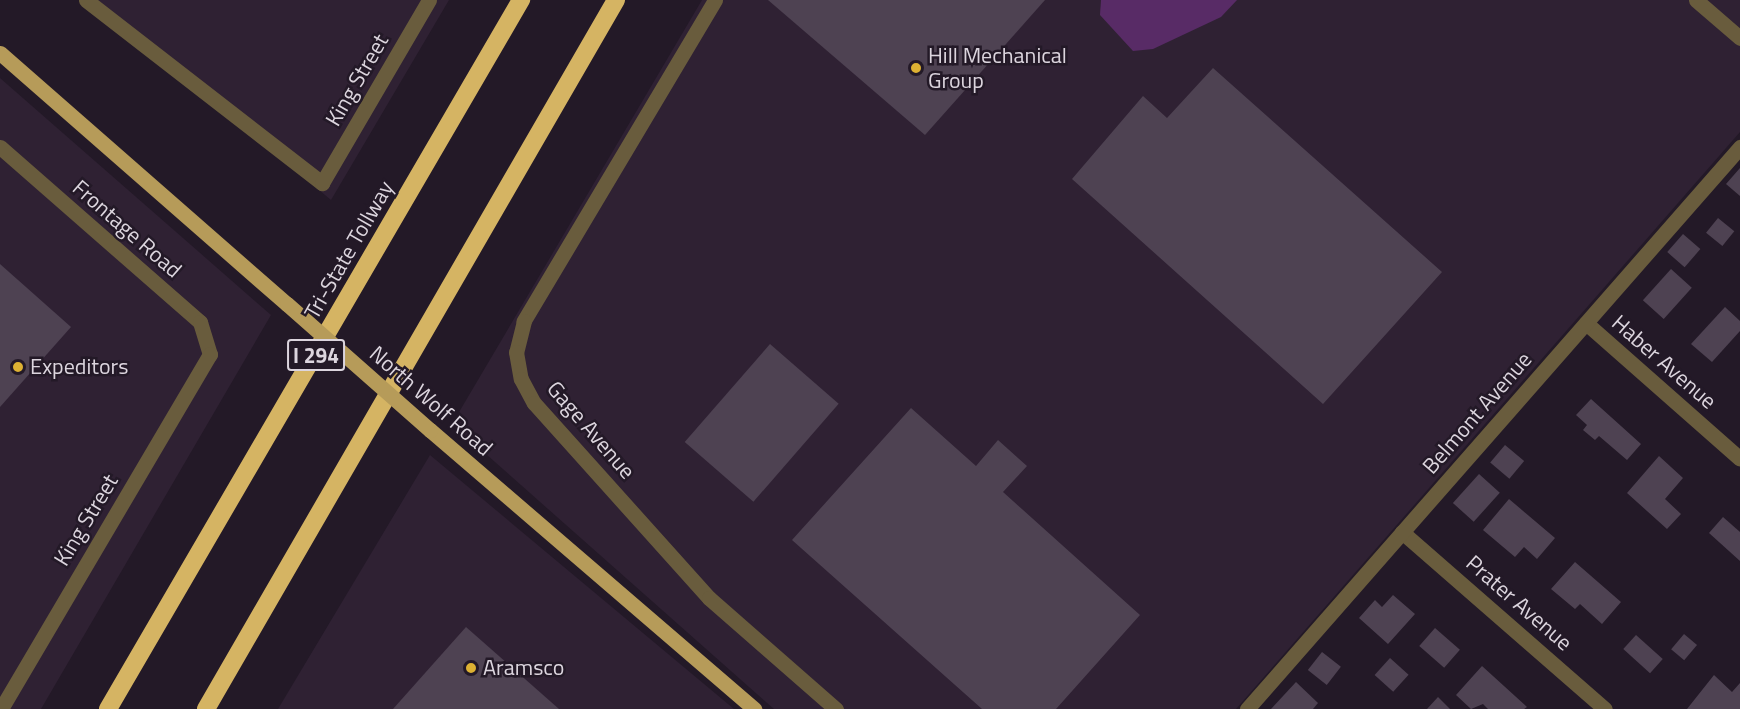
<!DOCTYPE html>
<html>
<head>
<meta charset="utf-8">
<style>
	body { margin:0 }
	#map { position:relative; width:1740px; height:709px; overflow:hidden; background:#231927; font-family:"Titillium Web",sans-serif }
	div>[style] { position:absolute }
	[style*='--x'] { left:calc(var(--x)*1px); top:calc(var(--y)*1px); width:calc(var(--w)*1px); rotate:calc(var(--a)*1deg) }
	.built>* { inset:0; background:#2f2133 }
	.water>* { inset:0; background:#582b66 }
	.building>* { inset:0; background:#4e4252; transform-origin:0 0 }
	.minor>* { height:15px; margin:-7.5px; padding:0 7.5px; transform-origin:7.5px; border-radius:7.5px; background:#695c3d }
	.major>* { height:15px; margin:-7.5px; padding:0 7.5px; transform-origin:7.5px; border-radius:7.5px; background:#b69b59 }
	.highway>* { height:18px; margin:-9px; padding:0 9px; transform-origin:9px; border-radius:9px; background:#d5b463 }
	.major-bridge>* { height:15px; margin:-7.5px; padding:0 7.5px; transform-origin:7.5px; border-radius:7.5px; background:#b69b59 }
	.dots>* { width:16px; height:16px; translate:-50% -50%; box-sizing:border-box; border:3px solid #231927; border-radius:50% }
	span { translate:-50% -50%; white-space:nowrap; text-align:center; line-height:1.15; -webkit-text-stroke:5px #231927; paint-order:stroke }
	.shield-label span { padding:2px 4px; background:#231927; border:2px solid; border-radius:4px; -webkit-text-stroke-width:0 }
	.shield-label { font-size:21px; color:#dcd5de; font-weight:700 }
	.poi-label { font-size:22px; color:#dcd5de }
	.left { translate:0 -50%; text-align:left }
	.street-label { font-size:22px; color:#dcd5de }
</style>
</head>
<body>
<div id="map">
	<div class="built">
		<div style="clip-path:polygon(90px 0,449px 0,331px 200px)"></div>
		<div style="clip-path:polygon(702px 0,1740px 0,1740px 132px,1236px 709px,774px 709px,452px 424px)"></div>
		<div style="clip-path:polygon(0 78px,271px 315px,41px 709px,0 709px)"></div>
		<div style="clip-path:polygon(430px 455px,734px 709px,278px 709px)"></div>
	</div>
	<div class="water">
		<div style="clip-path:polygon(1101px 0,1237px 0,1221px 17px,1153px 49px,1133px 51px,1100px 15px)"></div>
	</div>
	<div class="building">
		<div style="clip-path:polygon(768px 0,1045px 0,925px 135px)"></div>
		<div style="clip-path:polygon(1213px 68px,1442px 272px,1323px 404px,1072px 179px,1143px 96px,1167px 118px)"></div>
		<div style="clip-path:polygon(1740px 168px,1740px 196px,1726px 184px)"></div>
		<div style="left:1718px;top:218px;width:21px;height:19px;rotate:39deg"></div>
		<div style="left:1683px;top:234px;width:23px;height:24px;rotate:41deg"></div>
		<div style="clip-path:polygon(0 264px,71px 327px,0 407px)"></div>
		<div style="left:1671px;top:269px;width:28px;height:42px;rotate:42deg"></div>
		<div style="clip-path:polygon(1725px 307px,1740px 321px,1740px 331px,1712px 362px,1691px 344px)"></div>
		<div style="left:770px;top:344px;width:91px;height:130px;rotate:41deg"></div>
		<div style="clip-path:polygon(1591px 399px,1641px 444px,1627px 460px,1599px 436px,1595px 440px,1583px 430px,1587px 425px,1576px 415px)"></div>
		<div style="clip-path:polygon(911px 408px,976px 466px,998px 440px,1027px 466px,1003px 492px,1140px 615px,1056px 709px,982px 709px,792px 540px)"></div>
		<div style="left:1505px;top:445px;width:25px;height:23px;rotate:40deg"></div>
		<div style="clip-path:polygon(1659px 456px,1683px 478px,1665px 499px,1681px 514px,1667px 529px,1627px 493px)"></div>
		<div style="left:1479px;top:474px;width:28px;height:39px;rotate:42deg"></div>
		<div style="clip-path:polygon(1509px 499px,1555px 538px,1537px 559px,1524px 547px,1515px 557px,1483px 530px)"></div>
		<div style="clip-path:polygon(1723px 517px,1740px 532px,1740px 561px,1709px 533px)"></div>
		<div style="clip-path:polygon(1575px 562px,1621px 602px,1602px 624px,1580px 604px,1575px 609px,1551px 589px)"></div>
		<div style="clip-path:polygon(1393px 595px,1415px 614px,1388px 644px,1359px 618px,1375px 600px,1382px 607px)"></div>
		<div style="clip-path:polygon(466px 627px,559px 709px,393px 709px)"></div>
		<div style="left:1435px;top:628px;width:33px;height:24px;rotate:41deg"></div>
		<div style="left:1684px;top:634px;width:17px;height:20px;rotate:40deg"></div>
		<div style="left:1636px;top:635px;width:36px;height:19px;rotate:42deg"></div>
		<div style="left:1322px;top:652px;width:24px;height:23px;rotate:38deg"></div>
		<div style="left:1390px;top:658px;width:25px;height:23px;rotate:42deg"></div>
		<div style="clip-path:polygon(1482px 666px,1527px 707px,1524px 709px,1488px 709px,1483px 704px,1471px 709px,1456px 695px)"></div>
		<div style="clip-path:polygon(1714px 675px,1732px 692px,1740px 683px,1740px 709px,1687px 709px)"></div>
		<div style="clip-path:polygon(1296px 682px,1318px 703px,1313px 709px,1271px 709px)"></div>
		<div style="clip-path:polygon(1438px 697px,1450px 709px,1427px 709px)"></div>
	</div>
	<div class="minor">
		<div style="--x:86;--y:0;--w:299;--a:37.8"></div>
		<div style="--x:322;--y:183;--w:212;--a:-59.7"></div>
		<div style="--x:715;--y:0;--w:374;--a:120.8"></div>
		<div style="--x:524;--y:321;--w:32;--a:104"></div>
		<div style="--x:516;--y:352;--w:27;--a:80"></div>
		<div style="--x:521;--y:379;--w:27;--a:62"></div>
		<div style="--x:534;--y:403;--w:262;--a:48.1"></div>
		<div style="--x:709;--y:598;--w:169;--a:41.2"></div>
		<div style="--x:1696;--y:0;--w:58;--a:40.8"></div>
		<div style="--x:0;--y:147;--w:266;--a:41.2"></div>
		<div style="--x:200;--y:322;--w:34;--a:73"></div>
		<div style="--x:210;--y:354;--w:412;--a:120.5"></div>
		<div style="--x:1586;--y:323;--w:205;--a:41.4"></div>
		<div style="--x:1402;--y:532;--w:269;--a:41.1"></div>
		<div style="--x:1247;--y:709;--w:748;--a:-48.74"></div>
	</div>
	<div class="major">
		<div style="--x:0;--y:53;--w:381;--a:41.2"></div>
		<div style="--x:430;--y:430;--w:428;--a:40.7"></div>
	</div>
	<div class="highway">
		<div style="--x:108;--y:709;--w:821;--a:-59.78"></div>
		<div style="--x:206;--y:709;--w:819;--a:-59.96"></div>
	</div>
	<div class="major-bridge">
		<div style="--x:287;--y:304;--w:191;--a:41.4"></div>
	</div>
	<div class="dots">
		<div style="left:916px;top:68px;background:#ddb133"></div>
		<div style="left:18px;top:367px;background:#ddb133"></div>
		<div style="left:471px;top:668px;background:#ddb133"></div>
	</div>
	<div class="shield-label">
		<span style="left:316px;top:355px">I 294</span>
	</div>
	<div class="poi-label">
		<span class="left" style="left:928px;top:68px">Hill Mechanical<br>Group</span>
		<span class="left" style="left:30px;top:367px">Expeditors</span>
		<span class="left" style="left:483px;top:668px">Aramsco</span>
	</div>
	<div class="street-label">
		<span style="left:357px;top:80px;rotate:-60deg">King Street</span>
		<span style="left:127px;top:229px;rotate:41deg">Frontage Road</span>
		<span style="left:349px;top:250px;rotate:-60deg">Tri-State Tollway</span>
		<span style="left:1664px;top:362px;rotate:41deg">Haber Avenue</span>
		<span style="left:431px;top:401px;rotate:41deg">North Wolf Road</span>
		<span style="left:1477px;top:413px;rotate:-49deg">Belmont Avenue</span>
		<span style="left:591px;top:430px;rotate:49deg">Gage Avenue</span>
		<span style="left:86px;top:520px;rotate:-59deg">King Street</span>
		<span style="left:1519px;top:603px;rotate:41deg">Prater Avenue</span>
	</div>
</div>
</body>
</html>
